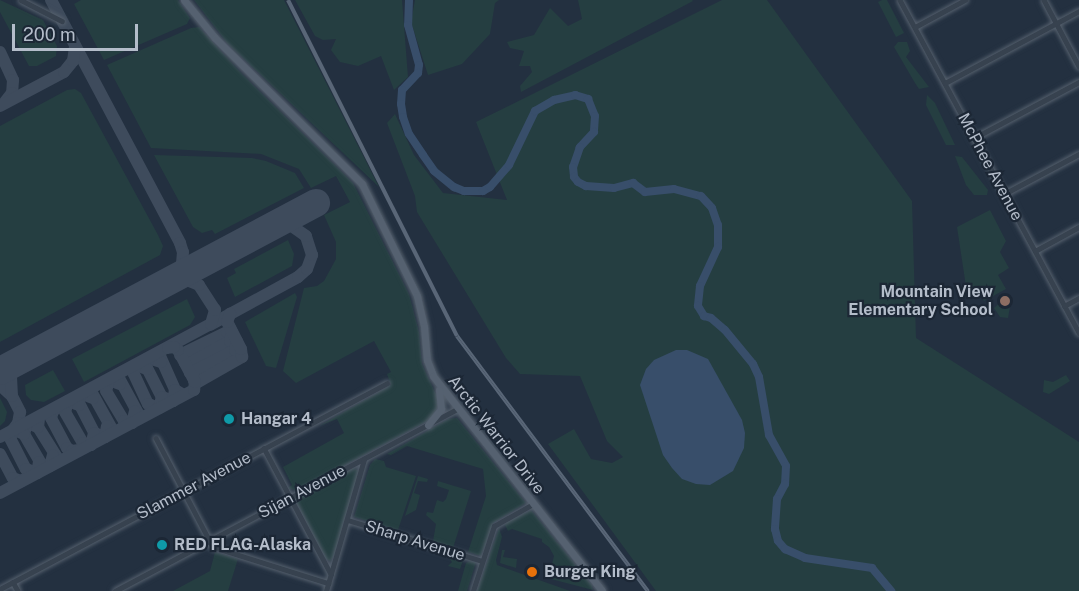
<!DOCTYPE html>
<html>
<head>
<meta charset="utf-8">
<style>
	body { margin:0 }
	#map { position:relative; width:1079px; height:591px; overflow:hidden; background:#233040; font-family:"Public Sans",sans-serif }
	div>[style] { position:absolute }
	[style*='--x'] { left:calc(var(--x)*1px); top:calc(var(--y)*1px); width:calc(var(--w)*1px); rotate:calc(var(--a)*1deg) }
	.green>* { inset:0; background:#253e41 }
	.water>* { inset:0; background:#384e6a }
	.river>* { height:8px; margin:-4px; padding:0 4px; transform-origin:4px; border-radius:4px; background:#384e6a }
	.taxiway>* { height:12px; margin:-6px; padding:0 6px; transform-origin:6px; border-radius:6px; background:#3e4b5c }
	.runway>* { height:28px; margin:-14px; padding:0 14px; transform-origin:14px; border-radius:14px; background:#3e4b5c }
	.roads { filter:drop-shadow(0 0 2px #55606d) drop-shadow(0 0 2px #55606d) }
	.minor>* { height:4.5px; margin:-2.25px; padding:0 2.25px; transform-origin:2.25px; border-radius:2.25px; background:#37424f }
	.primary>* { height:7px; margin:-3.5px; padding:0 3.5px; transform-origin:3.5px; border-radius:3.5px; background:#556170 }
	.rail>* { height:4px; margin-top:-2px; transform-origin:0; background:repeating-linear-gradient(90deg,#1c2735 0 4.5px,#596677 0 9px); box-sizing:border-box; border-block:2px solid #596677 }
	.dots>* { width:16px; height:16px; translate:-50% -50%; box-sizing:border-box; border:3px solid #1c2735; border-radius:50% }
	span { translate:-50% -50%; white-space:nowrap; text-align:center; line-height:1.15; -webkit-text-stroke:4.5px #1c2735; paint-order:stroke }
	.street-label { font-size:16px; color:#b4bdca }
	.poi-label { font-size:16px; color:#b4bdca; font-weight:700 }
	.right { translate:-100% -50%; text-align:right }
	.left { translate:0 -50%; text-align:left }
	.scale { position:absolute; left:12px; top:24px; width:126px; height:27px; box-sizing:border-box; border:3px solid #b4bdca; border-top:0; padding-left:8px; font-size:18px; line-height:21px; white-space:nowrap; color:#b4bdca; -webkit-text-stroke:4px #1c2735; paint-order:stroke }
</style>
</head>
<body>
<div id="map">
	<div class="green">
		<div style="clip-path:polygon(0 0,43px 20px,57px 46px,56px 56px,37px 66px,29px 66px,0 12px)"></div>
		<div style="clip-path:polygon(81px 0,178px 0,190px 18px,187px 24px,104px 60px,74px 4px)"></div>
		<div style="clip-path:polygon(194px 0,284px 0,379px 187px,227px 43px)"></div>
		<div style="clip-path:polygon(295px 0,402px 0,408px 77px,394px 90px,381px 56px,358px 66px,340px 62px,331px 50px,336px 39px,323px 40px,315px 36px)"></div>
		<div style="clip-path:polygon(415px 0,499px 0,495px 3px,490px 34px,462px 64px,428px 75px,411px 22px)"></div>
		<div style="clip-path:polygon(578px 0,692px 0,693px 1px,521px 92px,520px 86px,532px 72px,530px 66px,519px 66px,524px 51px,510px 48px,507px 42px,534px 35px,550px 8px,568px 26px,582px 19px)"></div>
		<div style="clip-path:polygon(722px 0,767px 0,912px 201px,916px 338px,1079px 442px,1079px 591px,656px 591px,548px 444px,574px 429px,591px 459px,612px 463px,623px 457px,607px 441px,580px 376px,520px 374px,506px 358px,417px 212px,415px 196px,387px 123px,395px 114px,414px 155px,443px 193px,507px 200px,476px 122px)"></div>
		<div style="clip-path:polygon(882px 0,887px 0,904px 33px,896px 37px,878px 2px)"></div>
		<div style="clip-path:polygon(199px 27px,242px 74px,353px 183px,409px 294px,419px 332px,422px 364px,440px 403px,431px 419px,297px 491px,288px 488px,292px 485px,283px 467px,344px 433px,337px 419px,319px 426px,391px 385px,387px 374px,391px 372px,374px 341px,296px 383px,283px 371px,304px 288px,317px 286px,324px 281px,336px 259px,336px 242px,324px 215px,350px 202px,336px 176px,311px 188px,299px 169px,261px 154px,151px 148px,107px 65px,191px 28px)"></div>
		<div style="clip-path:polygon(898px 42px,907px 42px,910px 51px,906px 57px,929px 87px,919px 89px,915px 83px,894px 47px)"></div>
		<div style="clip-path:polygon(75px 89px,81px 93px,158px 235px,163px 246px,160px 255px,0 342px,0 126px,67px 90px)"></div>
		<div style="clip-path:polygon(927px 95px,935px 103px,955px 145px,946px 145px,926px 105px)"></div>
		<div style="clip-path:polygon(154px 155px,252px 158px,266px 161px,295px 173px,304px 188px,215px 234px,212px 230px,202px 233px,193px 227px)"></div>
		<div style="clip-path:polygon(955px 156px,962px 157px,988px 190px,987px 195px,974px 195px,966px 185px)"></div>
		<div style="clip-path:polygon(990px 210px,1006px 241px,1000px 252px,1009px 268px,998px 275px,1006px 289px,984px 301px,976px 287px,967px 293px,957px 227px)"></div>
		<div style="clip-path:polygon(288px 240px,294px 254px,292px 266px,235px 297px,227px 278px,236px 273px,234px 269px)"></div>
		<div style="clip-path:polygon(295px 293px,297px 297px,276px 368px,266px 366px,245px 322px)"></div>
		<div style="clip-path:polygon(187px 299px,195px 317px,190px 325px,84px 382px,72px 359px)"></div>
		<div style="clip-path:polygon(1004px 299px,1011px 301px,1008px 318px,1000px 317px,994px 308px)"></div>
		<div style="clip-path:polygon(53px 370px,65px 391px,44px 402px,31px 400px,26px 395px,25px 385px)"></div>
		<div style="clip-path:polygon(1066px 375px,1070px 381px,1049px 394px,1043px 392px,1044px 380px,1053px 382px)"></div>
		<div style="clip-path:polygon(0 398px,7px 412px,5px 421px,0 426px)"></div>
		<div style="clip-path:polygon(457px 418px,526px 503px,493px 523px,481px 556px,468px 552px,486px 496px,483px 469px,407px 446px,391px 455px,387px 454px,448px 419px)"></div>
		<div style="clip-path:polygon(375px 459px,384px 461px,386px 467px,416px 476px,398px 530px,354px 517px,370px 465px)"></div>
		<div style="clip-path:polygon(353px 468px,360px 471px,333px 558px,330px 561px,326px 559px,296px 502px,297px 498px)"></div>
		<div style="clip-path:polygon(418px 476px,428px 479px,427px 482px,418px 481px,414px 493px,420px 495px,416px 510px,405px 516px)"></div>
		<div style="clip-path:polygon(438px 481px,471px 491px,453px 548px,433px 541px,436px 524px,426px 515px,427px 512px,433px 513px,437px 500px,443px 502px,446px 499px,449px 490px,437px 486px)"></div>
		<div style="clip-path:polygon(531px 510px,592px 585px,593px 590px,551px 579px,549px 576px,554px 556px,549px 547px,542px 542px,542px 539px,512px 529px,508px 531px,505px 525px,507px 522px)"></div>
		<div style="clip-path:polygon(499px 528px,502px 537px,496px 560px,497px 565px,570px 591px,477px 591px)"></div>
		<div style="clip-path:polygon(502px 550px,505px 550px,503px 557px,517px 559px,516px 568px,500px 563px)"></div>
		<div style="clip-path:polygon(215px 552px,238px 559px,228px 591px,173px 591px,210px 571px)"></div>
		<div style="clip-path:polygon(452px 556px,463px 560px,460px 569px,448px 566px,452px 562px,449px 558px)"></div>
		<div style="clip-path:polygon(470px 561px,476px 562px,467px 591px,458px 591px,466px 563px)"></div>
	</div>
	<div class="water">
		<div style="clip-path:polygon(676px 350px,687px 350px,708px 359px,742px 420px,745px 433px,744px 448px,733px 471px,710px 485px,696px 484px,682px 479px,672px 468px,663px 455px,640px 385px,646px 369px,654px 360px)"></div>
	</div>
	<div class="river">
		<div style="--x:409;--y:0;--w:25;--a:92"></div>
		<div style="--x:408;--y:25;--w:41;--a:74.6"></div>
		<div style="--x:419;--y:65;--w:8;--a:97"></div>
		<div style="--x:418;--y:73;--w:23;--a:133"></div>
		<div style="--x:402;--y:90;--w:14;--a:94"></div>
		<div style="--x:401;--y:104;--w:13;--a:81"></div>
		<div style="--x:403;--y:117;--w:18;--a:71"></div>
		<div style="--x:409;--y:134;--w:25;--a:56"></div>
		<div style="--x:423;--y:155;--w:19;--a:55"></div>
		<div style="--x:434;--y:171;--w:26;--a:39"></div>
		<div style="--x:454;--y:187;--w:11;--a:22"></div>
		<div style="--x:464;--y:191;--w:19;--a:0"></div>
		<div style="--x:483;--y:191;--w:8;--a:-30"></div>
		<div style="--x:490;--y:187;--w:29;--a:-49"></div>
		<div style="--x:509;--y:165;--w:60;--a:-64.3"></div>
		<div style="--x:535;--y:111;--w:22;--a:-30"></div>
		<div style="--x:554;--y:100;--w:22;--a:-13"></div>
		<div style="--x:575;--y:95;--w:14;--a:17"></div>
		<div style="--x:588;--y:99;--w:18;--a:68"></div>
		<div style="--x:595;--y:116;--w:16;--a:94"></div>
		<div style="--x:594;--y:132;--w:21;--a:133"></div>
		<div style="--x:580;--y:147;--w:21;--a:109"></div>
		<div style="--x:573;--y:167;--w:10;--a:84"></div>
		<div style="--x:574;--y:177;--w:6;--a:51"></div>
		<div style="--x:578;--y:182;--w:9;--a:27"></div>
		<div style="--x:586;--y:186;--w:28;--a:4"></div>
		<div style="--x:614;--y:188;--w:20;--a:-15"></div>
		<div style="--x:633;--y:183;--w:15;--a:37"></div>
		<div style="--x:645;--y:192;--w:29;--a:-6"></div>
		<div style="--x:674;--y:189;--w:28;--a:15"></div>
		<div style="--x:701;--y:196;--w:16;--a:47"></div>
		<div style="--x:712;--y:208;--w:18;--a:71"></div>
		<div style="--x:718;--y:225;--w:22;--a:90"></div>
		<div style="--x:718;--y:247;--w:43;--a:114.8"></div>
		<div style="--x:700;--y:286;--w:20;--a:96"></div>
		<div style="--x:698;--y:306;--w:12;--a:59"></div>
		<div style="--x:704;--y:316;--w:7;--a:16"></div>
		<div style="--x:711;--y:318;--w:18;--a:41"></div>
		<div style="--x:725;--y:330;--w:44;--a:50.5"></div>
		<div style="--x:753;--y:364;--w:14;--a:65"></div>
		<div style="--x:759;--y:377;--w:59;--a:80.2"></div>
		<div style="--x:769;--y:435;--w:35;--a:61"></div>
		<div style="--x:786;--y:466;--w:18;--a:93"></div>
		<div style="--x:785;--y:484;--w:17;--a:118"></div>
		<div style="--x:777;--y:499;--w:30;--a:94"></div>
		<div style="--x:775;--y:529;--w:12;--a:76"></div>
		<div style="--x:778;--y:541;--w:11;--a:49"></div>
		<div style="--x:785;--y:549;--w:22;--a:24"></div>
		<div style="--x:805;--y:558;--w:68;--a:8.5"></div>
		<div style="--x:872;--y:568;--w:30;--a:50"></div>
	</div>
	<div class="taxiway">
		<div style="--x:51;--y:0;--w:275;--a:62"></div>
		<div style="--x:180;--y:243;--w:9;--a:72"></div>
		<div style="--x:183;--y:252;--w:12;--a:95"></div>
		<div style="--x:182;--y:264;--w:22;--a:129"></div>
		<div style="--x:0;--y:52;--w:31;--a:65"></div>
		<div style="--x:13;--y:80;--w:13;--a:94"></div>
		<div style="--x:12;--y:93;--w:11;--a:128"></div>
		<div style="--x:0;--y:106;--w:72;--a:-28"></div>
		<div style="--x:64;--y:72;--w:14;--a:-51"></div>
		<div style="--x:73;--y:61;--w:15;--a:-82"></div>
		<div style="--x:210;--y:325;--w:100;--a:-28.6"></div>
		<div style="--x:298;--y:277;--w:12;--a:-42"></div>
		<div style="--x:307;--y:269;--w:15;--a:-70"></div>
		<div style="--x:312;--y:255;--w:20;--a:-108"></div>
		<div style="--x:306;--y:236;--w:19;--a:-145"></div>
		<div style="--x:290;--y:225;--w:19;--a:174"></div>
		<div style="--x:180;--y:355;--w:52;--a:-26.1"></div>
		<div style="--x:227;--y:332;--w:5;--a:-53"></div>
		<div style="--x:160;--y:356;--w:37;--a:66"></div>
		<div style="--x:175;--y:390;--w:8;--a:30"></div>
		<div style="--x:161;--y:362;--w:13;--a:-162"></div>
		<div style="--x:149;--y:358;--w:9;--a:111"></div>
		<div style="--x:146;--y:366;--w:35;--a:63"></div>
		<div style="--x:162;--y:397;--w:12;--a:20"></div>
		<div style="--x:173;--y:401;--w:11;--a:-80"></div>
		<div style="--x:185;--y:363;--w:3;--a:18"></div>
		<div style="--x:188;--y:364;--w:48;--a:-28.7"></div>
		<div style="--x:230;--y:341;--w:9;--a:-77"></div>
		<div style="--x:147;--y:369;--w:12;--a:-160"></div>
		<div style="--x:136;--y:365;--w:8;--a:113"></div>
		<div style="--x:133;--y:372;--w:35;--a:65"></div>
		<div style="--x:148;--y:404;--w:12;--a:20"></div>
		<div style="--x:159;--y:408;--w:11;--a:-75"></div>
		<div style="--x:190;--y:373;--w:51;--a:-27.1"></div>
		<div style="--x:235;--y:350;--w:9;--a:-77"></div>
		<div style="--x:119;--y:378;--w:42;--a:61.6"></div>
		<div style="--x:194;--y:381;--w:4;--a:14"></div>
		<div style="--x:198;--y:382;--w:51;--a:-29.6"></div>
		<div style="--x:242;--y:357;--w:8;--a:-97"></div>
		<div style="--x:241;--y:349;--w:30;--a:-117"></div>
		<div style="--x:227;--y:322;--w:9;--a:-69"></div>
		<div style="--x:120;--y:384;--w:12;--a:-160"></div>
		<div style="--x:109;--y:380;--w:11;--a:105"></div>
		<div style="--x:106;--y:391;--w:35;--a:59"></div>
		<div style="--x:124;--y:421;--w:8;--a:14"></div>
		<div style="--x:132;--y:423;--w:12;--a:-76"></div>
		<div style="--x:0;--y:385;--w:16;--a:43"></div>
		<div style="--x:12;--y:396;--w:18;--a:63"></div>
		<div style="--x:20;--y:412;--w:11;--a:100"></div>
		<div style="--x:18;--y:423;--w:10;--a:127"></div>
		<div style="--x:92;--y:393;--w:41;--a:60.9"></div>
		<div style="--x:12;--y:396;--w:21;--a:-93"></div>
		<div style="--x:11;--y:375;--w:21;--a:-53"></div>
		<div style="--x:93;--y:398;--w:12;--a:-160"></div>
		<div style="--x:82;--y:394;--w:8;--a:120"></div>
		<div style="--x:78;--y:401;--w:36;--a:63"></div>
		<div style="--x:94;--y:433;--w:12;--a:20"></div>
		<div style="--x:105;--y:437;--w:11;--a:-80"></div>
		<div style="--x:79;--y:405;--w:12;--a:-160"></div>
		<div style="--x:68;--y:401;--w:11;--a:105"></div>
		<div style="--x:65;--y:412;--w:36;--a:60"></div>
		<div style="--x:83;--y:443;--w:8;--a:14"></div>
		<div style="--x:91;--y:445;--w:12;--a:-76"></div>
		<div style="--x:57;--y:408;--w:5;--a:143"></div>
		<div style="--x:53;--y:411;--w:7;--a:106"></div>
		<div style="--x:51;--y:418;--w:34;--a:62"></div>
		<div style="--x:67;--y:448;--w:6;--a:31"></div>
		<div style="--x:72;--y:451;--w:7;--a:-8"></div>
		<div style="--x:39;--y:419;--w:8;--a:97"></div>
		<div style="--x:38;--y:427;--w:36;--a:58"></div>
		<div style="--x:38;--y:427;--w:12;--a:-160"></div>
		<div style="--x:27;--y:423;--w:11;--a:105"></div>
		<div style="--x:24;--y:434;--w:36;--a:60"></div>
		<div style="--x:42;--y:465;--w:8;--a:7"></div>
		<div style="--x:50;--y:466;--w:11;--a:-75"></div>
		<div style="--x:24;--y:434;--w:11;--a:-158"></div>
		<div style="--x:14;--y:430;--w:9;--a:117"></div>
		<div style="--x:10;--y:438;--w:35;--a:63"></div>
		<div style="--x:26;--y:469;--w:12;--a:20"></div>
		<div style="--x:37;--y:473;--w:11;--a:-80"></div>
		<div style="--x:0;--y:437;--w:239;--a:-28.2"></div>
		<div style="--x:211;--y:324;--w:15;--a:-74"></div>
		<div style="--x:215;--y:310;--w:30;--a:-123"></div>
		<div style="--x:199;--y:285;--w:16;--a:-158"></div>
		<div style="--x:184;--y:279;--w:21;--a:166"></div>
		<div style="--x:0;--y:454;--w:27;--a:62"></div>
		<div style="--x:13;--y:478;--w:9;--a:21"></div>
		<div style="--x:21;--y:481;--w:4;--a:-27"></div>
		<div style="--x:0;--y:493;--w:220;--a:-28"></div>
		<div style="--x:194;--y:390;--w:8;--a:-83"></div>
		<div style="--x:195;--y:382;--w:36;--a:-118"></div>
		<div style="--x:178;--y:350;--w:5;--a:-143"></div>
		<div style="--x:174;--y:347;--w:6;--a:171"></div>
	</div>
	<div class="runway">
		<div style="--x:0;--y:371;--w:358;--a:-28"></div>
	</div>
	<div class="roads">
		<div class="minor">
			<div style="--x:21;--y:0;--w:46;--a:27.1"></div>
			<div style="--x:900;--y:0;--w:378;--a:61.7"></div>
			<div style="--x:1044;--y:0;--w:75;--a:62.1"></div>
			<div style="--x:915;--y:27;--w:57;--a:-28.4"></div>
			<div style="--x:945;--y:83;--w:152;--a:-28.2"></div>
			<div style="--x:974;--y:138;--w:119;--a:-28.1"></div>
			<div style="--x:1004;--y:194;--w:85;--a:-28.1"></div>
			<div style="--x:1035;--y:251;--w:50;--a:-28.6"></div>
			<div style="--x:1064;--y:306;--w:17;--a:-28"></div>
			<div style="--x:156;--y:438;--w:123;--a:62.4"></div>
			<div style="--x:213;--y:547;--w:121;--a:17.4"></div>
			<div style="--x:264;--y:448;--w:143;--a:62"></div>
			<div style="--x:348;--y:520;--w:140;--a:17"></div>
			<div style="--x:13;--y:582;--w:10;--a:61"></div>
			<div style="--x:0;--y:589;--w:438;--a:-28"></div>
			<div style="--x:115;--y:591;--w:387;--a:-28"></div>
			<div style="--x:326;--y:591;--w:137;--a:-73.9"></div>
			<div style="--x:473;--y:591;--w:68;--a:-72.1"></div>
			<div style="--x:494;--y:526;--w:45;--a:-29.4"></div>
		</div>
		<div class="primary">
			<div style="--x:184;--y:0;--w:49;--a:50.8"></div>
			<div style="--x:215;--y:38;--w:207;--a:44.8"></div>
			<div style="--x:362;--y:184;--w:125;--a:63.8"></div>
			<div style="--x:417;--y:296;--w:32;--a:77"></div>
			<div style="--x:424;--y:327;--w:33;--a:85"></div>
			<div style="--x:427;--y:360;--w:17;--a:69"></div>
			<div style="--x:433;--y:376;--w:273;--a:51.8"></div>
			<div style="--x:428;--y:425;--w:21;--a:-51"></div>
			<div style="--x:441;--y:409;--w:19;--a:-96"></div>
		</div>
	</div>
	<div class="rail">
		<div style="--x:288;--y:0;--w:376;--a:63.3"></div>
		<div style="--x:457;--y:336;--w:319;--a:53.2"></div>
	</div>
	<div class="dots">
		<div style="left:1005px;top:301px;background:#8d6e63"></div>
		<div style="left:229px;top:419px;background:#0f9aa8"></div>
		<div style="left:162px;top:545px;background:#0f9aa8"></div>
		<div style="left:532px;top:572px;background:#e8710a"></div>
	</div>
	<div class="street-label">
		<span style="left:990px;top:167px;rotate:62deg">McPhee Avenue</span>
		<span style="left:496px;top:435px;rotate:52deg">Arctic Warrior Drive</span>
		<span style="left:194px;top:486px;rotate:-28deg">Slammer Avenue</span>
		<span style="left:302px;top:492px;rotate:-28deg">Sijan Avenue</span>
		<span style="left:415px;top:541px;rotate:17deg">Sharp Avenue</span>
	</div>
	<div class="poi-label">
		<span class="right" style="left:993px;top:301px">Mountain View<br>Elementary School</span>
		<span class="left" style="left:241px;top:419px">Hangar 4</span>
		<span class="left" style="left:174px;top:545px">RED FLAG-Alaska</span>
		<span class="left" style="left:544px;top:572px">Burger King</span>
	</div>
	<div class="scale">200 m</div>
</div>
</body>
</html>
